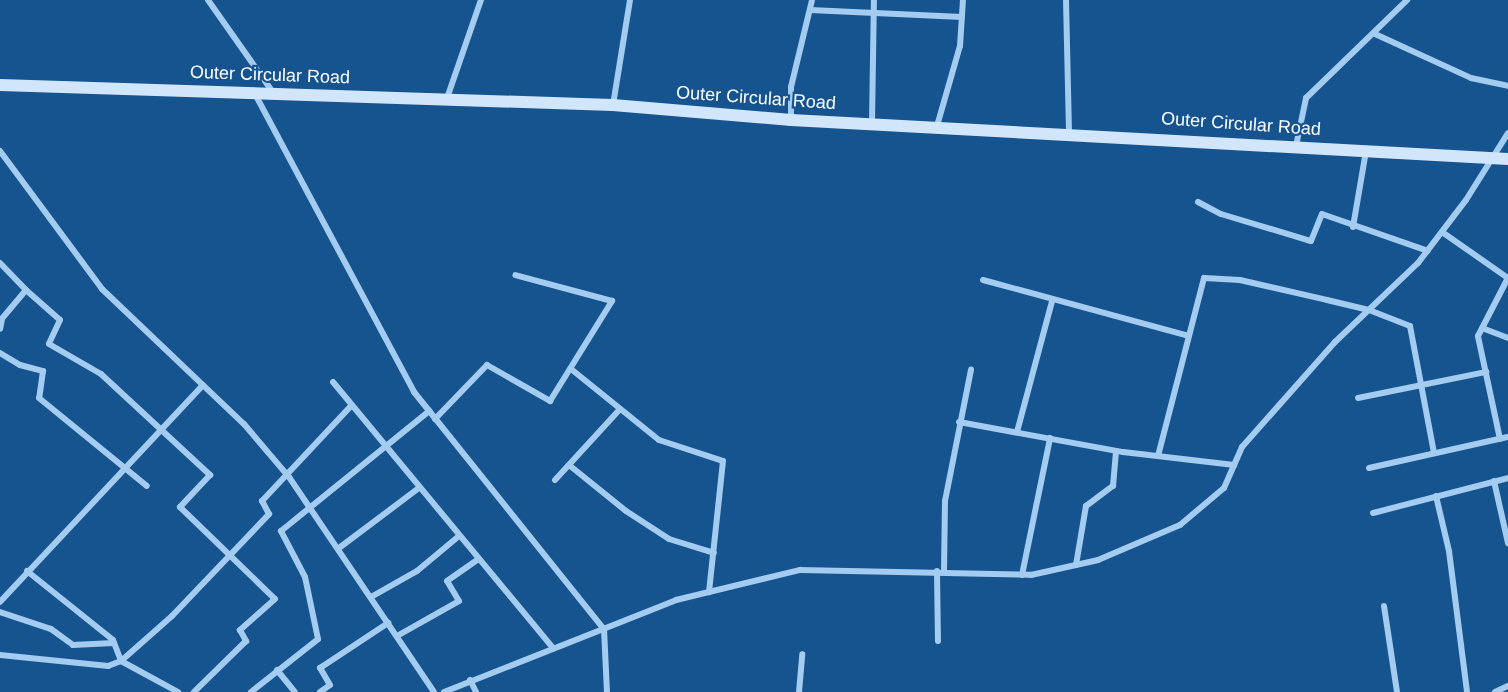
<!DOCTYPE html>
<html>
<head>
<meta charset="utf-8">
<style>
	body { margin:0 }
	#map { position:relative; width:1508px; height:692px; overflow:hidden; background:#165490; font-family:Arial,sans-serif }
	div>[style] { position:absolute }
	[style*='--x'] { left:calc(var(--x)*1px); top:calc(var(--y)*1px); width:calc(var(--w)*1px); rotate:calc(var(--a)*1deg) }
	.street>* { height:6px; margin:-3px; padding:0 3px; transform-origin:3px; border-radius:3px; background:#a4cbf0 }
	.secondary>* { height:12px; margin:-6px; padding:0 6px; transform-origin:6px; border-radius:6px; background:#d2e6fb }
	span { translate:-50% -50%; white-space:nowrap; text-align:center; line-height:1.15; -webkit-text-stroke:4.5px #165490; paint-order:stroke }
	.street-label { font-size:18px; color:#fff }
</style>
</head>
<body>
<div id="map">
	<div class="street">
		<div style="--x:208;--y:0;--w:111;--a:54.9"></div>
		<div style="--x:1066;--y:0;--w:132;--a:88.7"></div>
		<div style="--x:810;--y:10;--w:152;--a:2.6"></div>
		<div style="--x:1375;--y:34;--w:106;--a:24.6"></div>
		<div style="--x:1471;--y:78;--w:38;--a:12"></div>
		<div style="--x:255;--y:94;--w:338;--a:61.9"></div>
		<div style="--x:414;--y:392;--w:304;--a:51.3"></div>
		<div style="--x:604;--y:629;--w:63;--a:87.3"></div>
		<div style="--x:446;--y:101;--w:107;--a:-70.9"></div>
		<div style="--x:613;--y:105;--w:106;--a:-80.8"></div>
		<div style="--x:791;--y:120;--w:33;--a:-90"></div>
		<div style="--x:791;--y:87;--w:89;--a:-76.4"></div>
		<div style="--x:872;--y:123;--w:123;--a:-89.1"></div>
		<div style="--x:937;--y:126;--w:83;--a:-74"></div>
		<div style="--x:960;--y:46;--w:46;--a:-86.3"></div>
		<div style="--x:1296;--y:146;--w:49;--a:-78.2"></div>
		<div style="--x:1306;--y:98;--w:141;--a:-44.1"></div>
		<div style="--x:0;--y:151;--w:172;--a:53.5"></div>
		<div style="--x:102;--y:289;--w:196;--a:43.6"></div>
		<div style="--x:244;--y:424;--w:70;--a:49.7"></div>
		<div style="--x:289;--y:477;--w:259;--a:56"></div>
		<div style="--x:1198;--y:202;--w:26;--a:28"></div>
		<div style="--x:1221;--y:214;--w:94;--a:16.7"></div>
		<div style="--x:1311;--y:241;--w:29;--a:-68"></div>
		<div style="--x:1322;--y:214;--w:112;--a:19.2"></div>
		<div style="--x:1353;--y:227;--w:77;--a:-80.3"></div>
		<div style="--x:1442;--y:232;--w:80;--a:34.9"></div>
		<div style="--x:0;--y:263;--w:37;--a:46"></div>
		<div style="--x:26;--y:290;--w:38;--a:130"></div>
		<div style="--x:2;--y:319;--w:10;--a:101"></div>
		<div style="--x:983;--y:280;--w:213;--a:15.2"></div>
		<div style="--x:26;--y:290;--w:45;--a:41.4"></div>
		<div style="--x:60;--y:320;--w:26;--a:115"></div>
		<div style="--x:49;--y:344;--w:60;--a:30"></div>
		<div style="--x:101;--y:374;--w:149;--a:42.8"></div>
		<div style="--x:210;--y:475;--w:44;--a:133.2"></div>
		<div style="--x:180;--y:507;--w:132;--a:44.1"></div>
		<div style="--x:275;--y:599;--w:47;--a:138.5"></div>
		<div style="--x:240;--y:630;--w:13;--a:61"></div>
		<div style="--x:246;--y:641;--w:73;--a:135.6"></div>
		<div style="--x:1482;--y:328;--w:28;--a:21"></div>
		<div style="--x:0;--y:353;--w:23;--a:31"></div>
		<div style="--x:20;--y:365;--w:24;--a:15"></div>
		<div style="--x:43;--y:371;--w:27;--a:98"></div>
		<div style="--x:39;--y:398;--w:139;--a:39.2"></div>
		<div style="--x:571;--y:369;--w:113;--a:38.9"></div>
		<div style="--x:659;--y:440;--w:67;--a:18.2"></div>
		<div style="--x:723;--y:461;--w:132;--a:96.1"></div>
		<div style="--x:333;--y:382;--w:345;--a:50.4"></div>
		<div style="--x:1358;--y:398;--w:131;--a:-11.5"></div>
		<div style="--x:435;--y:419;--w:75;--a:-46.1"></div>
		<div style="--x:487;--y:365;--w:73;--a:29.7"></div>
		<div style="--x:550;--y:401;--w:118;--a:-58.2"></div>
		<div style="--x:612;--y:301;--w:100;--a:-165"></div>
		<div style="--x:959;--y:422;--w:167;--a:10.4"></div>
		<div style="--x:1123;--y:452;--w:112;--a:6.7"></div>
		<div style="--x:1017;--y:432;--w:136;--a:-75"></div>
		<div style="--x:1500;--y:439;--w:105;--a:-102.1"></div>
		<div style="--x:1478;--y:336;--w:65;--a:-62.7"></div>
		<div style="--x:1158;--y:456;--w:184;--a:-75.5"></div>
		<div style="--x:1204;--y:278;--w:36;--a:3"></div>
		<div style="--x:1240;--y:280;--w:89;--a:12.9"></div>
		<div style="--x:1327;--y:300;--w:43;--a:13.4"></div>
		<div style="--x:1369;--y:310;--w:44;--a:21.3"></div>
		<div style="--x:1410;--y:326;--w:129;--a:79.3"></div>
		<div style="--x:569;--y:465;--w:73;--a:38.9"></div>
		<div style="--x:626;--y:511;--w:51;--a:33.1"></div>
		<div style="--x:669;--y:539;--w:47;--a:17.3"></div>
		<div style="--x:1369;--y:468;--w:142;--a:-12.6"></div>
		<div style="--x:555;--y:480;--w:96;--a:-47.5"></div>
		<div style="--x:1494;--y:481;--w:64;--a:77.3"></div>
		<div style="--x:1436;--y:496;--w:57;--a:76.7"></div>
		<div style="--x:1449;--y:551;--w:142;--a:82.7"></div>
		<div style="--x:1373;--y:513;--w:139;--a:-14.5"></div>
		<div style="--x:339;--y:548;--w:100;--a:-36.9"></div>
		<div style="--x:1076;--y:565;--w:60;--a:-80.4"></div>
		<div style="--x:1086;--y:506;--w:34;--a:-37"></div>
		<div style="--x:1113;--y:486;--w:35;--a:-85"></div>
		<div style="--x:27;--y:571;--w:110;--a:38.7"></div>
		<div style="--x:113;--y:640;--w:22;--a:69"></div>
		<div style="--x:121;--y:661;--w:65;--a:28.5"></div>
		<div style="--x:937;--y:571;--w:70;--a:89.2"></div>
		<div style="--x:944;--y:571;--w:70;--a:-89.2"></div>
		<div style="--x:945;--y:501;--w:134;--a:-78.8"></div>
		<div style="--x:1022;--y:575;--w:140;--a:-78.4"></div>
		<div style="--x:371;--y:597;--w:53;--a:-29.5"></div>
		<div style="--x:417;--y:571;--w:55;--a:-39.8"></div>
		<div style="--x:0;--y:602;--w:297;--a:-46.9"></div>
		<div style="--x:1384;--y:606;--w:87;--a:81.4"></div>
		<div style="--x:0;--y:612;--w:54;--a:18.4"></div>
		<div style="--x:51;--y:629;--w:27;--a:36"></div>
		<div style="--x:73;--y:645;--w:41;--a:-2.8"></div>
		<div style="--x:397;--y:636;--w:71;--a:-29.4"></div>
		<div style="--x:459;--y:601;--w:23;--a:-121"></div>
		<div style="--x:447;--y:581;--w:38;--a:-35"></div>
		<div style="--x:0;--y:655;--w:109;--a:5.8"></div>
		<div style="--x:108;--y:666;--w:14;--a:-21"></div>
		<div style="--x:121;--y:661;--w:68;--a:-41.4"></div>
		<div style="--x:172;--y:616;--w:141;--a:-46.4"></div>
		<div style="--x:269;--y:514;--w:15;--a:-118"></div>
		<div style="--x:262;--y:501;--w:130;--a:-46.9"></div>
		<div style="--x:277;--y:670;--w:28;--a:51"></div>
		<div style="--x:470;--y:680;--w:13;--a:63"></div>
		<div style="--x:251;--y:692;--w:85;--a:-38.3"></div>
		<div style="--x:318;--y:639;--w:63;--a:-101.8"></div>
		<div style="--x:305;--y:577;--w:52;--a:-117.6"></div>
		<div style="--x:281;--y:531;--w:191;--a:-39"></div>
		<div style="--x:320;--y:692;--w:12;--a:-35"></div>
		<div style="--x:330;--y:685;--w:20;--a:-120"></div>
		<div style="--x:320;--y:668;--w:82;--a:-33.5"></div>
		<div style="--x:444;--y:692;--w:250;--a:-21.6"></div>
		<div style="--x:676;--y:600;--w:128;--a:-13.6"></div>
		<div style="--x:800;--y:570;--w:231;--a:1.2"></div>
		<div style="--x:1031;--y:575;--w:69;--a:-12.6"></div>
		<div style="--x:1098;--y:560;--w:89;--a:-23.1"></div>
		<div style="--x:1180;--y:525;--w:57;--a:-40.1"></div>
		<div style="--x:1224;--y:488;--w:45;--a:-66.3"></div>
		<div style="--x:1242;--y:447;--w:140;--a:-48.5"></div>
		<div style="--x:1335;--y:342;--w:115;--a:-43.6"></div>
		<div style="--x:1418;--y:263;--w:79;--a:-52.7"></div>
		<div style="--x:1466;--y:200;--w:79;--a:-57.9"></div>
		<div style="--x:799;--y:692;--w:38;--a:-85"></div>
		<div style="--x:1495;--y:692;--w:14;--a:-25"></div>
	</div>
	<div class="secondary">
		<div style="--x:0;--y:85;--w:613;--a:1.87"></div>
		<div style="--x:613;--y:105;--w:179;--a:4.8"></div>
		<div style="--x:791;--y:120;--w:718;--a:3.11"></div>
	</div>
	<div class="street-label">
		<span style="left:270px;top:75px;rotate:2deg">Outer Circular Road</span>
		<span style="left:756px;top:98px;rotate:4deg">Outer Circular Road</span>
		<span style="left:1241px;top:124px;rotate:4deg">Outer Circular Road</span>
	</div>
</div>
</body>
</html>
